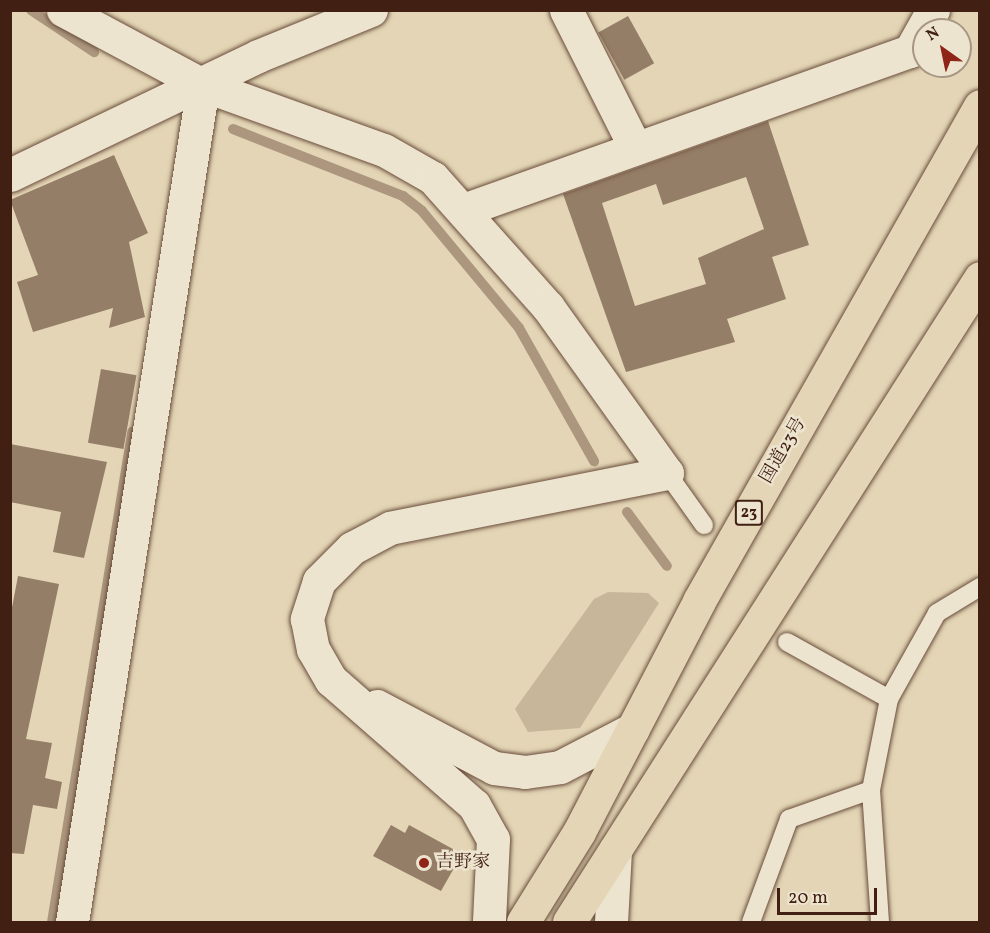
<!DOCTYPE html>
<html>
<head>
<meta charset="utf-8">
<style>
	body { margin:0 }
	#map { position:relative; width:990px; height:933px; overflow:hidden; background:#e3d5b5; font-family:Vollkorn,"Noto Serif JP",serif }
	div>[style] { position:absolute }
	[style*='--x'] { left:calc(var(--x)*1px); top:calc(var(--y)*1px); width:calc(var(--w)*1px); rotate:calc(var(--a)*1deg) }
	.green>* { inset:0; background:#c7b699 }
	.stream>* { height:10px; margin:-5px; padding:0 5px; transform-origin:5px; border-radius:5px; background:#ac977e }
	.building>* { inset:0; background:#957e67; transform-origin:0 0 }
	.roads { filter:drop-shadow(0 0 2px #6a4d3c) drop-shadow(0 0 2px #6a4d3c) }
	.service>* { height:18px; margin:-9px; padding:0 9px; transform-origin:9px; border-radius:9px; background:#ede4cf }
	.minor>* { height:33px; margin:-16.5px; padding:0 16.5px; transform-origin:16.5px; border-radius:16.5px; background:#ede4cf }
	.trunk>* { height:33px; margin:-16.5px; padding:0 16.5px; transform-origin:16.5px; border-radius:16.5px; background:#e3d5b5 }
	.dots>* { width:16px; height:16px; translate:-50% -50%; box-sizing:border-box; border:3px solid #ede4cf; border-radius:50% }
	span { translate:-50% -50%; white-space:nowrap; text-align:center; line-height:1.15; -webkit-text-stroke:5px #ede4cf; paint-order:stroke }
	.shield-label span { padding:2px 4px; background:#ede4cf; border:2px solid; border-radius:4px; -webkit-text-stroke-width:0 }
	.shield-label { font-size:16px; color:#412013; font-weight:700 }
	.street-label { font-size:18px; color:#412013 }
	.poi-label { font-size:18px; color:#412013 }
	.left { translate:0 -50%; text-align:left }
	.frame { position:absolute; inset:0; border:12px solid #412013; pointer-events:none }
	.north { position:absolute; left:912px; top:18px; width:60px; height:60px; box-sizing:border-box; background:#ede4cf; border:2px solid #a89684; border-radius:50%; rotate:327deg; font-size:16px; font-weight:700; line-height:24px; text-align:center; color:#412013 }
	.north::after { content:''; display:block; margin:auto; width:21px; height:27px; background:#8f2418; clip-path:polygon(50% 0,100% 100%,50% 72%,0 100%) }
	.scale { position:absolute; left:777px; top:888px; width:100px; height:27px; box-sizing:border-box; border:3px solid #412013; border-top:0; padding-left:8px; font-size:18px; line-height:21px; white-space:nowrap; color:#412013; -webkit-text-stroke:4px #ede4cf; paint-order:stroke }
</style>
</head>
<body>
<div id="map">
	<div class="green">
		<div style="clip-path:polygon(608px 592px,648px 593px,659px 603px,580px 728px,528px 732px,515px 709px,594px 599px)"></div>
	</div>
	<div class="stream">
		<div style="--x:31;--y:10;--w:76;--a:33.7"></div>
		<div style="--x:233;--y:129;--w:183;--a:21.5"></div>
		<div style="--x:403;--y:196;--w:24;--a:38"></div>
		<div style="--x:422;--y:211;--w:152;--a:50.3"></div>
		<div style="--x:519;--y:328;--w:153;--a:60.6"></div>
		<div style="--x:627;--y:512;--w:67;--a:53.5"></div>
		<div style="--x:52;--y:922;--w:497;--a:-80.7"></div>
	</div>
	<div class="building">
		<div style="left:628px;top:16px;width:54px;height:34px;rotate:61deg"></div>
		<div style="clip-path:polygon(evenodd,768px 121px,809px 245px,772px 257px,786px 299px,727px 319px,735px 342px,626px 372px,563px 194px,768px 121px,746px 177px,764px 229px,698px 258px,706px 284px,635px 306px,602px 203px,656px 184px,663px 205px,746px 177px)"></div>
		<div style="clip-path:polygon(114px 155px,148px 233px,129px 242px,145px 317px,109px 328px,113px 308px,33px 332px,17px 282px,38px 275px,10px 200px)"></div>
		<div style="left:101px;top:369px;width:36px;height:75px;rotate:10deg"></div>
		<div style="clip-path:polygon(10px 444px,107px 462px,84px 558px,53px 552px,61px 512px,10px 502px)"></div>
		<div style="clip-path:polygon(18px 576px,59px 584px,26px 739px,52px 743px,45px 778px,62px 782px,57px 809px,33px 805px,24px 854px,10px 853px,10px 618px)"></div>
		<div style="clip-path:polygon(391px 825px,405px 833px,409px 825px,462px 854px,441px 891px,373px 856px)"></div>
	</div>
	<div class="roads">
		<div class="service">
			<div style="--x:667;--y:473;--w:64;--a:54.6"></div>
			<div style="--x:787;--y:642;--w:117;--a:29.2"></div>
			<div style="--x:751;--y:922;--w:110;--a:-69.7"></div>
			<div style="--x:789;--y:819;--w:87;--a:-19.5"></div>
			<div style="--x:880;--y:922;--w:132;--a:-93.9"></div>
			<div style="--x:871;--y:790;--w:93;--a:-78.8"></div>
			<div style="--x:889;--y:699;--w:98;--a:-60.8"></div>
			<div style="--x:937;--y:613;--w:50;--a:-31.2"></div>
		</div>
		<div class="minor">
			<div style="--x:63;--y:10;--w:159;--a:28.2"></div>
			<div style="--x:203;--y:85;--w:192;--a:19.8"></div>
			<div style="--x:384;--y:150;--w:56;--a:29.7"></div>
			<div style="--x:433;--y:178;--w:173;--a:48.3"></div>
			<div style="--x:548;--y:307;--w:204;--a:54.4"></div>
			<div style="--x:667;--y:473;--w:282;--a:168.8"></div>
			<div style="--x:390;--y:528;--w:43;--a:152.2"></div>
			<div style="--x:352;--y:548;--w:47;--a:135"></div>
			<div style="--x:319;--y:581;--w:40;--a:108"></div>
			<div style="--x:307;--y:619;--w:31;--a:79"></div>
			<div style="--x:313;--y:649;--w:36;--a:60"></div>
			<div style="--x:331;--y:680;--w:190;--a:41.2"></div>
			<div style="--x:474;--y:805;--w:39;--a:61"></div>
			<div style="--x:493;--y:839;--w:83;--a:92.8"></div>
			<div style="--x:566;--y:10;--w:153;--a:63.3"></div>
			<div style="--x:10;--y:175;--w:275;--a:-25.6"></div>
			<div style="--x:258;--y:56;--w:122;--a:-22.2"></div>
			<div style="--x:466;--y:209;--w:471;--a:-19.6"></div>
			<div style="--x:910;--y:51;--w:47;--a:-60.7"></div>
			<div style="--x:377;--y:706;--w:132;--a:27.9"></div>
			<div style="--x:494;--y:768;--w:31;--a:7"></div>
			<div style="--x:525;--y:772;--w:35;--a:-8"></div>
			<div style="--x:560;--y:767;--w:82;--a:-27.5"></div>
			<div style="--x:72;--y:922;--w:847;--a:-81.1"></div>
			<div style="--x:611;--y:922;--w:72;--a:-86.8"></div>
		</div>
		<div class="trunk">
			<div style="--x:523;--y:922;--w:106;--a:-58.1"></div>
			<div style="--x:579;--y:832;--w:260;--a:-62.5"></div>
			<div style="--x:699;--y:601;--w:569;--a:-60.42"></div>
			<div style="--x:569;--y:922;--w:764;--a:-57.45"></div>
		</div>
	</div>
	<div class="dots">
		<div style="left:424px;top:863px;background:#8f2418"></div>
	</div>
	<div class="shield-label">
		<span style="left:749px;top:513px">23</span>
	</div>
	<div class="street-label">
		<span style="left:784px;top:451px;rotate:-60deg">国道23号</span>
	</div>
	<div class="poi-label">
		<span class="left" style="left:436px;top:863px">吉野家</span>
	</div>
	<div class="frame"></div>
	<div class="north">N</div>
	<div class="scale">20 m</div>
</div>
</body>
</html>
